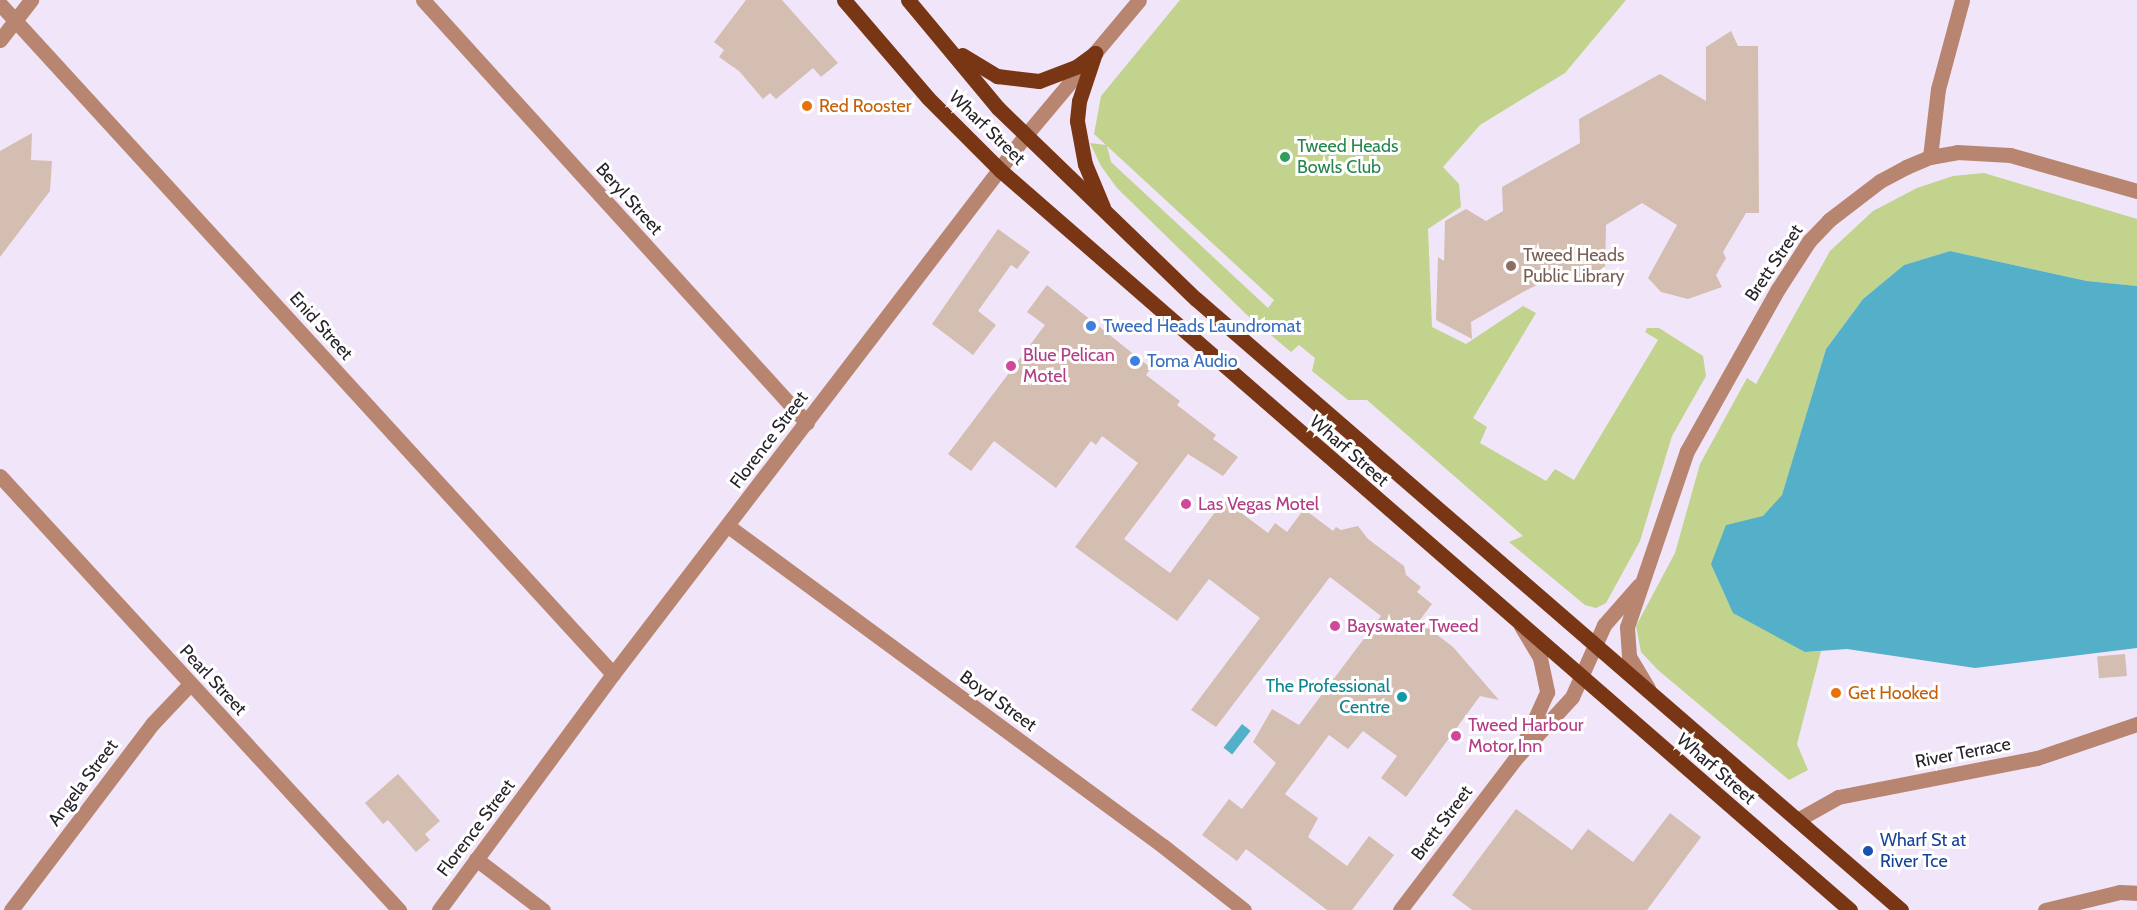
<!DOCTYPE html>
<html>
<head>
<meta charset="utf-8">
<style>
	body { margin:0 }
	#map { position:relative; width:2137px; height:910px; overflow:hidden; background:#f1e5f9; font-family:Cabin,sans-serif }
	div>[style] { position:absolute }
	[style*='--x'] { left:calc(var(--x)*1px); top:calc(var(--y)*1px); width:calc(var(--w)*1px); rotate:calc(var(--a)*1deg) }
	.green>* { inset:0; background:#c1d38d }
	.water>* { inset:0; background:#54b0c9; transform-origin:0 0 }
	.building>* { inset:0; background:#d3beb1; transform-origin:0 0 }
	.minor>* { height:15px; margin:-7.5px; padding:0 7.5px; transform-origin:7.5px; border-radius:7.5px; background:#b78570 }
	.major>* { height:15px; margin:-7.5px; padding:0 7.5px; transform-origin:7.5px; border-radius:7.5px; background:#793614 }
	.dots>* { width:16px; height:16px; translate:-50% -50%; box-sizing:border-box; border:3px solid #fff; border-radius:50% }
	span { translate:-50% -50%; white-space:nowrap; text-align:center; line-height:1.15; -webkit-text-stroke:6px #fff; paint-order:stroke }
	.food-label { font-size:18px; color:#c56008 }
	.left { translate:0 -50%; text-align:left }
	.street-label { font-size:18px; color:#27232a }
	.leisure-label { font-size:18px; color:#27864d }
	.education-label { font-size:18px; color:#785e54 }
	.shop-label { font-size:18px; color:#366cbe }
	.hotel-label { font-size:18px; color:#b23c85 }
	.culture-label { font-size:18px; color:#0d838f }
	.right { translate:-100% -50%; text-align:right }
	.transit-label { font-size:18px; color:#164399 }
</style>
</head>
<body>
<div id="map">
	<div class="green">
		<div style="clip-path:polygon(evenodd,1180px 0,1626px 0,1565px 73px,1480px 125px,1443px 167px,1459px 184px,1461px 207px,1428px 229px,1432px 327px,1466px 344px,1523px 306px,1536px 313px,1473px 418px,1487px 427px,1480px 443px,1546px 481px,1555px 469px,1574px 480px,1658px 340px,1645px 332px,1647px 328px,1659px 328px,1703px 356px,1706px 376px,1672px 436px,1640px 541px,1606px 603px,1596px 608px,1585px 605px,1509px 542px,1523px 536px,1367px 400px,1348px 400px,1312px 371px,1315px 358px,1299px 345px,1291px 352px,1247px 315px,1117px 188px,1101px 166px,1090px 143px,1106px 145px,1094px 134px,1101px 96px,1180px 0,1107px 146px,1274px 300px,1268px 308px,1111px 162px,1107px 146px)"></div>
		<div style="clip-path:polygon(1984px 173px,2137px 219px,2137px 286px,2087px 281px,1950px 251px,1904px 265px,1863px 299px,1826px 349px,1782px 496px,1763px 517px,1726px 525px,1805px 652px,1821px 651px,1797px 744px,1808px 770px,1789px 780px,1658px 670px,1641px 652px,1636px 626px,1675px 553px,1700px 464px,1747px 378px,1756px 384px,1830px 251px,1873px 211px,1917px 188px,1953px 176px)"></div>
	</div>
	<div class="water">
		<div style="clip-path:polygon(1950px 251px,2087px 281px,2137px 286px,2137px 648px,1975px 668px,1847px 649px,1805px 652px,1733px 613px,1711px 564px,1726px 525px,1763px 516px,1782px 495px,1826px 349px,1863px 299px,1904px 265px)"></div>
		<div style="left:1242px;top:724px;width:11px;height:30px;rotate:38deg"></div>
	</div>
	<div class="building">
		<div style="clip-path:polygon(746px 0,782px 0,838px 63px,821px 77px,813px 68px,776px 99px,770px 93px,763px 99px,739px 71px,719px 57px,724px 50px,714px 42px)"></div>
		<div style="clip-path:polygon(1731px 31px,1738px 46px,1758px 46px,1759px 213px,1746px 213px,1723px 252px,1726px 258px,1716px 275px,1722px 287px,1688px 299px,1661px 292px,1648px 278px,1677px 225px,1642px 203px,1606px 225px,1605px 270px,1583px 283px,1564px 271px,1523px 292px,1471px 322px,1472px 339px,1436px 320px,1438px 257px,1444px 261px,1445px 221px,1466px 209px,1486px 221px,1503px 211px,1502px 187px,1580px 143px,1579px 119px,1660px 74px,1706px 101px,1706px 47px)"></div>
		<div style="clip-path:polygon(32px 133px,31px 160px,52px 161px,50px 191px,0 257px,0 151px)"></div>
		<div style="clip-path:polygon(998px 229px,1030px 252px,1017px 269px,1011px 265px,978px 311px,996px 325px,973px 355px,932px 324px)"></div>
		<div style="clip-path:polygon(1047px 285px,1151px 368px,1146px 375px,1180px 401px,1177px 405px,1216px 435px,1213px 439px,1238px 457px,1223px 476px,1188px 454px,1124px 539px,1170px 573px,1224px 500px,1268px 533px,1275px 523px,1287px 532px,1304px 509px,1333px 531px,1336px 527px,1341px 530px,1358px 526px,1368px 539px,1404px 566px,1406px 575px,1421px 587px,1417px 592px,1432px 604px,1419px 621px,1453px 647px,1499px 700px,1480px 696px,1406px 797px,1381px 778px,1397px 756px,1363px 731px,1348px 749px,1329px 735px,1285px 794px,1318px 818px,1308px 837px,1347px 866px,1369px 836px,1394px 855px,1352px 910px,1327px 910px,1246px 849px,1237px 861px,1202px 835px,1229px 799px,1242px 809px,1276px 763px,1253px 742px,1272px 709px,1299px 725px,1381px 616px,1330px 577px,1216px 727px,1191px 710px,1260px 618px,1209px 579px,1177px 621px,1075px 547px,1138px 463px,1102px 436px,1096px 445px,1091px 441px,1056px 488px,994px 441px,971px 471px,948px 454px,1045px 325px,1027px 312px)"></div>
		<div style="left:2125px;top:654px;width:22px;height:28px;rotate:85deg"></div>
		<div style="clip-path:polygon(398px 774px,440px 821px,425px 834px,430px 840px,416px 852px,388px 820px,383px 824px,365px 803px)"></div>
		<div style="clip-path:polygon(1516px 809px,1572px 850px,1588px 829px,1633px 862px,1670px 813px,1701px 837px,1647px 910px,1472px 910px,1452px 895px)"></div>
	</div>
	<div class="minor">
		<div style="--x:423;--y:0;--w:571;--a:47.77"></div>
		<div style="--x:0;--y:4;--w:908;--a:47.54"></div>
		<div style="--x:0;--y:40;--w:51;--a:-52.2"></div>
		<div style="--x:1930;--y:157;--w:68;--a:-83.3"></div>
		<div style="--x:1938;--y:89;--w:92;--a:-74.9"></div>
		<div style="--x:0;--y:476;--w:590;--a:47.41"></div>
		<div style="--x:728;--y:526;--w:540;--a:36.34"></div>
		<div style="--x:1163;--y:846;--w:103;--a:38.3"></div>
		<div style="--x:1521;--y:626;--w:37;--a:59"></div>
		<div style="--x:1540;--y:658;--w:35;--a:78"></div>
		<div style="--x:1547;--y:692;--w:56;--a:114.3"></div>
		<div style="--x:1648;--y:688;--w:37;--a:-121"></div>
		<div style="--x:1629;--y:656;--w:29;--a:-94"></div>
		<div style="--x:1627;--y:627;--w:186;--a:-71.2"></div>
		<div style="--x:1687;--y:451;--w:186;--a:-60.7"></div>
		<div style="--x:1778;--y:289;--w:57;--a:-57.1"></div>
		<div style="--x:1809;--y:241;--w:29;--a:-46"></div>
		<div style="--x:1829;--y:220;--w:64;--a:-37.4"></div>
		<div style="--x:1880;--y:181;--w:30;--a:-28"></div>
		<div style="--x:1906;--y:167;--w:26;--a:-23"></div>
		<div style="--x:1930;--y:157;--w:27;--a:-10"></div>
		<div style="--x:1957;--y:152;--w:53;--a:3.2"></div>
		<div style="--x:2010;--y:155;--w:132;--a:15.8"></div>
		<div style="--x:1799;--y:819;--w:45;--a:-29.4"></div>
		<div style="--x:1838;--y:797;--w:203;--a:-11.1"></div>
		<div style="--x:2037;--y:758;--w:106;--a:-18.8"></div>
		<div style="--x:476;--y:859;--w:84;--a:37.3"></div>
		<div style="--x:11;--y:910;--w:235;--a:-52.8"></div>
		<div style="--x:153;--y:723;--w:54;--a:-46.5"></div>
		<div style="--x:439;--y:910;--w:293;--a:-53.6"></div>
		<div style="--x:613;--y:674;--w:678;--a:-52.56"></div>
		<div style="--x:1025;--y:136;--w:177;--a:-50"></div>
		<div style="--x:1400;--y:910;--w:190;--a:-52.7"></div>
		<div style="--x:1515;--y:759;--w:84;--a:-47.4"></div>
		<div style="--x:1572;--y:697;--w:79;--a:-66"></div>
		<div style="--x:1604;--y:625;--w:53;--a:-48.8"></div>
		<div style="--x:2045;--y:910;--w:77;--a:-13.5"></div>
		<div style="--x:2120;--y:892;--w:17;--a:3"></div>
	</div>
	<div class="major">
		<div style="--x:844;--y:0;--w:129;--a:49.4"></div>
		<div style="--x:928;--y:98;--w:102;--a:45"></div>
		<div style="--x:1000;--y:170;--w:1127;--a:41.04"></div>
		<div style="--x:908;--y:0;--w:141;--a:50.2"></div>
		<div style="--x:998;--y:108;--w:275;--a:44"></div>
		<div style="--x:1196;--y:299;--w:933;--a:40.91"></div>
		<div style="--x:1095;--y:53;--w:51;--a:108.4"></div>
		<div style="--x:1079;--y:101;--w:20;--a:96"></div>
		<div style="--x:1077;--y:121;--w:44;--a:79.5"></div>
		<div style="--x:1085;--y:164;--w:47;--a:67.3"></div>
		<div style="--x:962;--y:55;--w:41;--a:31"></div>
		<div style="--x:997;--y:76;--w:42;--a:6.8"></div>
		<div style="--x:1039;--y:81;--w:40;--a:-21"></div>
		<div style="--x:1076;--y:67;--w:24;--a:-36"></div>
	</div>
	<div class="dots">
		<div style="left:807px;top:106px;background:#e8710a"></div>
		<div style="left:1285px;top:157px;background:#2e9e5b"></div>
		<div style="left:1511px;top:266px;background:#8d6e63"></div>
		<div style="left:1091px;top:326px;background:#3f7fe0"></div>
		<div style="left:1135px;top:361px;background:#3f7fe0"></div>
		<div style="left:1011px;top:366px;background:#d1479c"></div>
		<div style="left:1186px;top:504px;background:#d1479c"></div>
		<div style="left:1335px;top:626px;background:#d1479c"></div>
		<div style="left:1836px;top:693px;background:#e8710a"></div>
		<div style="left:1402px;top:697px;background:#0f9aa8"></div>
		<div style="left:1456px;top:736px;background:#d1479c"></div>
		<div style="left:1868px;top:851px;background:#1a4fb4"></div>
	</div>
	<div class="food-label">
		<span class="left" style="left:819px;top:106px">Red Rooster</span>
		<span class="left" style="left:1848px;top:693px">Get Hooked</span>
	</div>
	<div class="street-label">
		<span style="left:987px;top:128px;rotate:44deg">Wharf Street</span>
		<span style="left:629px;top:199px;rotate:48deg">Beryl Street</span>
		<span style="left:1774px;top:263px;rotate:-56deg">Brett Street</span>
		<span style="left:321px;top:326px;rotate:48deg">Enid Street</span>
		<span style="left:769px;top:440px;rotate:-53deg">Florence Street</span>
		<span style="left:1349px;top:451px;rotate:41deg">Wharf Street</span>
		<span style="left:213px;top:680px;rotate:47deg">Pearl Street</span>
		<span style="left:998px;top:701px;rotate:36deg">Boyd Street</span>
		<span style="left:1963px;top:753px;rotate:-11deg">River Terrace</span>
		<span style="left:1716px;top:769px;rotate:41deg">Wharf Street</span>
		<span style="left:83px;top:783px;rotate:-53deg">Angela Street</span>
		<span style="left:1442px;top:823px;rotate:-53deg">Brett Street</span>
		<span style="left:476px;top:828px;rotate:-53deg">Florence Street</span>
	</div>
	<div class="leisure-label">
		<span class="left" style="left:1297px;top:157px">Tweed Heads<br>Bowls Club</span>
	</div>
	<div class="education-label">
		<span class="left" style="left:1523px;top:266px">Tweed Heads<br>Public Library</span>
	</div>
	<div class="shop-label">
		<span class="left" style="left:1103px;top:326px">Tweed Heads Laundromat</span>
		<span class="left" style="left:1147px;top:361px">Toma Audio</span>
	</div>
	<div class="hotel-label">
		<span class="left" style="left:1023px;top:366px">Blue Pelican<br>Motel</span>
		<span class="left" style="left:1198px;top:504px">Las Vegas Motel</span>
		<span class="left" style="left:1347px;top:626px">Bayswater Tweed</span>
		<span class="left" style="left:1468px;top:736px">Tweed Harbour<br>Motor Inn</span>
	</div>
	<div class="culture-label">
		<span class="right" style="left:1390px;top:697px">The Professional<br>Centre</span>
	</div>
	<div class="transit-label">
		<span class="left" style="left:1880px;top:851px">Wharf St at<br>River Tce</span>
	</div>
</div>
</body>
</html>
